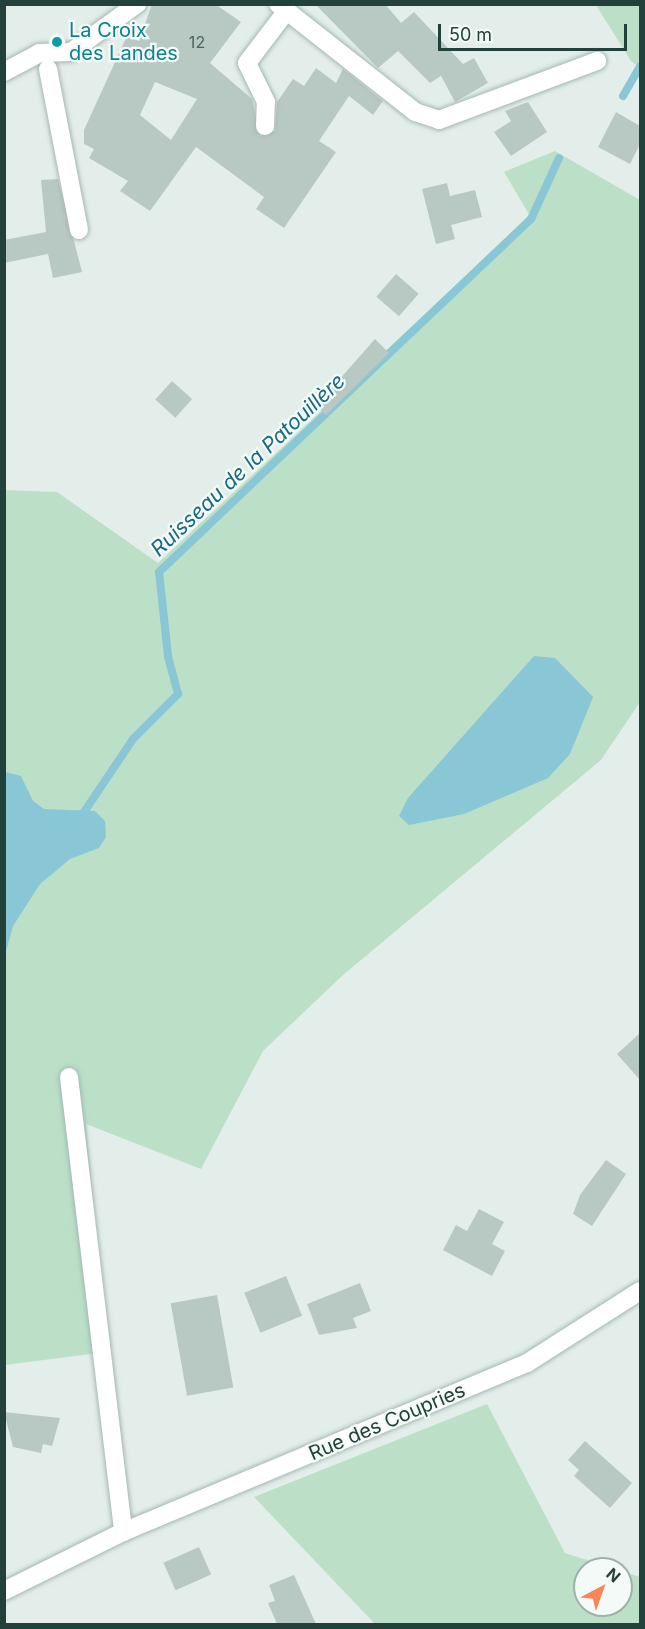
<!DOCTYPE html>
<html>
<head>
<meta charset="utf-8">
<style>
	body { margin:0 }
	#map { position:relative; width:645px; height:1629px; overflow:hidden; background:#e3eeea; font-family:Inter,sans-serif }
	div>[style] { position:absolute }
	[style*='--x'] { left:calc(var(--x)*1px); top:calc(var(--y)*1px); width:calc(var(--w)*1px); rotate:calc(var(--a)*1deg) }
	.green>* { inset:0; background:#bbe0c7 }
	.water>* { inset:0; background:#89c6d6 }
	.stream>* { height:8px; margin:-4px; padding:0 4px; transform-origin:4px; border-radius:4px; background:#89c6d6 }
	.building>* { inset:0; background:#b8c9c3; transform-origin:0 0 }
	.roads { filter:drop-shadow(0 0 2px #a5b7b2) drop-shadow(0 0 2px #a5b7b2) }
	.minor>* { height:18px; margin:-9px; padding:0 9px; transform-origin:9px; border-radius:9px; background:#fff }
	.dots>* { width:16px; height:16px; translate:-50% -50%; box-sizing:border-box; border:3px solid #f4faf7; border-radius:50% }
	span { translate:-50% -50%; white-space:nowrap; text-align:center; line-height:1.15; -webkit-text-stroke:4.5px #f4faf7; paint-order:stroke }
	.number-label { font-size:16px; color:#48635c }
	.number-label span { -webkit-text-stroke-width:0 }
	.culture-label { font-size:20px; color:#0d838f }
	.left { translate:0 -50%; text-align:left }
	.street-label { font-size:20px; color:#22413a }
	.water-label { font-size:21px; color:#186a81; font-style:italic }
	.frame { position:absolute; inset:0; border:6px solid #22413a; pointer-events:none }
	.north { position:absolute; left:573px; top:1557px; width:60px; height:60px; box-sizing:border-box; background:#f4faf7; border:2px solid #a0b0ab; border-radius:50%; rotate:41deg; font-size:16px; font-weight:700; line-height:24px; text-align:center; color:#22413a }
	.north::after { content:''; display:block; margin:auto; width:21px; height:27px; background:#fa8656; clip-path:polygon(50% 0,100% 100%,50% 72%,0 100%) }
	.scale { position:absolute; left:438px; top:24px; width:189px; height:27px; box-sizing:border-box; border:3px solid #22413a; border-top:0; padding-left:8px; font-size:18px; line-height:21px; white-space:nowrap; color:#22413a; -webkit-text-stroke:4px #f4faf7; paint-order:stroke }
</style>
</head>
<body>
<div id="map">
	<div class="green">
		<div style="clip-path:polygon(596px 5px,640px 5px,640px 68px,631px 61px)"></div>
		<div style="clip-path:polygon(555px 151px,640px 200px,640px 702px,601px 760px,343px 975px,263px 1051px,201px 1169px,86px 1124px,106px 1352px,5px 1365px,4px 490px,57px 492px,158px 563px,530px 216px,504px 172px)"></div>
		<div style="clip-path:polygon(487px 1404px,565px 1553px,615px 1569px,585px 1569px,585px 1605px,621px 1605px,621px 1571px,640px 1577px,640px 1624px,375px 1624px,254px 1497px)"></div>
	</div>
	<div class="water">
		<div style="clip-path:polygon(534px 656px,555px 658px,593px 697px,570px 754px,548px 778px,464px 814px,409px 825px,399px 816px,408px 798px)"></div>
		<div style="clip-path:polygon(5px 772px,21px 776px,33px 801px,44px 809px,95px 811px,105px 821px,106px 837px,99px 848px,70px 859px,40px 884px,13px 926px,5px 955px)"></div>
	</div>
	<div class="stream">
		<div style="--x:623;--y:96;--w:34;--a:-60"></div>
		<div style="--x:82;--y:815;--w:92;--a:-56.1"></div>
		<div style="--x:133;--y:739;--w:64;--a:-45"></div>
		<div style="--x:178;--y:694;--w:39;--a:-105"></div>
		<div style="--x:168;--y:656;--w:84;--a:-96.1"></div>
		<div style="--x:159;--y:572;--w:513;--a:-43.5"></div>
		<div style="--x:531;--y:219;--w:67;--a:-65.3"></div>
	</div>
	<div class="building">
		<div style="clip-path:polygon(evenodd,152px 4px,215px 4px,241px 22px,210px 63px,252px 99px,260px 136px,275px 131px,277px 102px,293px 79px,304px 86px,316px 68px,336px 83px,343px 69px,383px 101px,373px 115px,349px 96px,319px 141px,336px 152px,284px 228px,256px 209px,264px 197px,196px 147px,150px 211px,120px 191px,128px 181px,89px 158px,94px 149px,84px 144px,84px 130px,127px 36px,139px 41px,152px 4px,155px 82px,197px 99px,171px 140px,140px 115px,155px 82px)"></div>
		<div style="clip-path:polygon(315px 4px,385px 4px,401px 23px,414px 12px,463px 64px,474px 58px,488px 83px,455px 102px,441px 76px,430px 83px,398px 51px,378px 68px)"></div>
		<div style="clip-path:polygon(528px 102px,547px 132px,511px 156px,494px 132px,511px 121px,505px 111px)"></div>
		<div style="clip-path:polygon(616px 112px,640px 126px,640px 144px,630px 164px,598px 147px)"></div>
		<div style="clip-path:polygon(58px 179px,82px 272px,53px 278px,48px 254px,4px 263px,4px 240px,46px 232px,41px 180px)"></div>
		<div style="clip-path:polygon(447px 183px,450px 196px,475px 190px,482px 217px,451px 225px,455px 239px,436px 244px,422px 189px)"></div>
		<div style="left:396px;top:274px;width:30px;height:30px;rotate:41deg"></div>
		<div style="clip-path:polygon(375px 339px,389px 353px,326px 415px,316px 406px)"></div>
		<div style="left:172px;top:381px;width:27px;height:25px;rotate:42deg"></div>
		<div style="clip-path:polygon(640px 1033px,640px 1080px,617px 1054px)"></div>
		<div style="clip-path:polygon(606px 1160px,626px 1174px,592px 1226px,573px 1214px,580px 1195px)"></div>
		<div style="clip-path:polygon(479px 1209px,504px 1222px,492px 1244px,505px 1251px,492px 1276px,443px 1250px,456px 1225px,467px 1231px)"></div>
		<div style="left:286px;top:1276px;width:43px;height:45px;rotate:68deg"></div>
		<div style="clip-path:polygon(360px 1283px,371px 1311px,353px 1318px,357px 1328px,319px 1335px,307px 1304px)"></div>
		<div style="left:217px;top:1295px;width:94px;height:47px;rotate:80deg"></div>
		<div style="clip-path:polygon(4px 1412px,60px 1418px,52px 1446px,43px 1444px,41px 1453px,13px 1447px)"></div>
		<div style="clip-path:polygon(585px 1441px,632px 1483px,610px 1508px,574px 1476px,579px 1470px,568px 1460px)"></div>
		<div style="left:199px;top:1547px;width:30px;height:39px;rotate:66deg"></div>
		<div style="clip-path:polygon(294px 1575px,316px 1624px,277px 1624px,268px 1603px,275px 1601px,269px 1585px)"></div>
	</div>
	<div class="roads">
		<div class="minor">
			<div style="--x:278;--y:4;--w:174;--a:38.2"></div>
			<div style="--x:415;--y:112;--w:25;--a:18"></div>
			<div style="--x:439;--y:120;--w:169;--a:-20.5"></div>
			<div style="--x:48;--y:69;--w:164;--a:79.1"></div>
			<div style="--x:4;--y:72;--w:40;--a:-28"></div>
			<div style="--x:39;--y:53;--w:32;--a:-2"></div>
			<div style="--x:71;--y:52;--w:82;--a:-36"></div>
			<div style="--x:265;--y:126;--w:24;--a:-88"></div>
			<div style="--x:266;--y:102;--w:43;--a:-116"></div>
			<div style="--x:247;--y:63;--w:63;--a:-52.8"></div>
			<div style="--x:69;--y:1077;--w:458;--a:83.2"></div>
			<div style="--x:4;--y:1591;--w:133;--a:-26.4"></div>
			<div style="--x:123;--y:1532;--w:438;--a:-22.7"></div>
			<div style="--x:527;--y:1363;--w:134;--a:-32.5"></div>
		</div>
	</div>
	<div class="dots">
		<div style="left:57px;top:42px;background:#0f9aa8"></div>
	</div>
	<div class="number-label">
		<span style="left:197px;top:42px">12</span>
	</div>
	<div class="culture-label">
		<span class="left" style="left:69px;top:42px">La Croix<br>des Landes</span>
	</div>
	<div class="street-label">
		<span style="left:387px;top:1422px;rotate:-23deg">Rue des Coupries</span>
	</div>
	<div class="water-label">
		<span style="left:248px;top:465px;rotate:-43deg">Ruisseau de la Patouillère</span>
	</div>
	<div class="frame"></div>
	<div class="north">N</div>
	<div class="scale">50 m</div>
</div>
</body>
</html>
